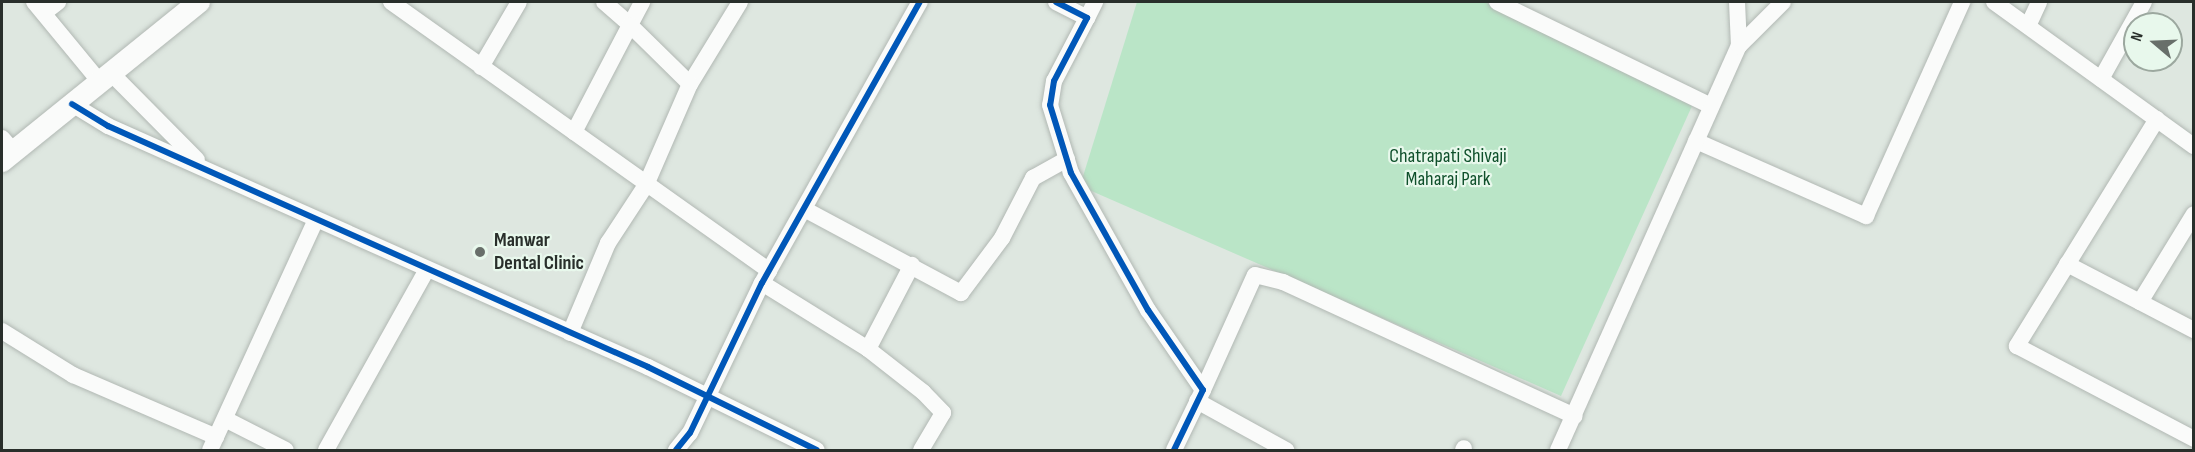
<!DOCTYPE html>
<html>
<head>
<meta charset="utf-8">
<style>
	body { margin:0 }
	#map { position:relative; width:2195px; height:452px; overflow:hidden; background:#dee7e0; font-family:"Sofia Sans Condensed",sans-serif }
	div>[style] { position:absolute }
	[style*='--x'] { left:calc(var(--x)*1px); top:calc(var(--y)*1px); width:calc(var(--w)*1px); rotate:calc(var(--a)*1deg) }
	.green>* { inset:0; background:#bae5c7 }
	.roads { filter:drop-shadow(0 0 2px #b1b8b3) drop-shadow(0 0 2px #b1b8b3) }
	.street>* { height:16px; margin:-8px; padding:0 8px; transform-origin:8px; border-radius:8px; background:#fafbfa }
	.secondary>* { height:22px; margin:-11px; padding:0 11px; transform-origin:11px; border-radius:11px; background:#fafbfa }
	.cycleway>* { height:6px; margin:-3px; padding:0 3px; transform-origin:3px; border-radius:3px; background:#0057b8 }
	.dots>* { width:16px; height:16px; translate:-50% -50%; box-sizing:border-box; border:3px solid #e8f8ec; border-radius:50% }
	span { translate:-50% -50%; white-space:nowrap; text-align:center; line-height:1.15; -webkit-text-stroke:4.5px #e8f8ec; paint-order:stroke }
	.park-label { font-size:20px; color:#0f502b }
	.poi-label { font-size:20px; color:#292f2b; font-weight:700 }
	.left { translate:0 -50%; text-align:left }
	.frame { position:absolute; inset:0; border:3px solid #292f2b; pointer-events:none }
	.north { position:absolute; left:2123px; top:12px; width:60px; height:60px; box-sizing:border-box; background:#e8f8ec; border:2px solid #9ca89f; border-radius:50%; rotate:289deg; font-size:16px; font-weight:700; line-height:24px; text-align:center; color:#292f2b }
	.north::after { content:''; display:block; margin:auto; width:21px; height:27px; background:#686f6a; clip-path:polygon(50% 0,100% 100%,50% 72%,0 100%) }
</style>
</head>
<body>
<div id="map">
	<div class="green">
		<div style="clip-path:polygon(1137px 2px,1485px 2px,1692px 106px,1561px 396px,1080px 186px)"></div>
	</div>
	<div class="roads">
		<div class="street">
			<div style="--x:34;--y:2;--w:104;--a:50.5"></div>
			<div style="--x:391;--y:2;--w:464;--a:35.4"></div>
			<div style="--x:604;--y:2;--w:35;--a:41"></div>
			<div style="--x:630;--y:25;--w:26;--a:-62"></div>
			<div style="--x:1056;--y:2;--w:35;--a:27"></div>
			<div style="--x:1087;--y:18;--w:71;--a:117.6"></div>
			<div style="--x:1054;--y:81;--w:24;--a:99"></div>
			<div style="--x:1050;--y:105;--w:71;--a:72.8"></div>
			<div style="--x:1071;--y:173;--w:157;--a:60.7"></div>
			<div style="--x:1148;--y:310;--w:97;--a:55.5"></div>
			<div style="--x:1203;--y:390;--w:67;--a:115.8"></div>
			<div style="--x:1497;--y:2;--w:238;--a:25.9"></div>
			<div style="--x:1737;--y:2;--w:44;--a:87.4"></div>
			<div style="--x:1994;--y:2;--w:246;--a:35.8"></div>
			<div style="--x:44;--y:13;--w:18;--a:-38"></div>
			<div style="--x:1087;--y:18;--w:18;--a:-63"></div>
			<div style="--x:2028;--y:26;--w:26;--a:-65"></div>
			<div style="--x:481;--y:67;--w:75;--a:-59.7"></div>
			<div style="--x:111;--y:73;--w:122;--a:45.3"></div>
			<div style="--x:2101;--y:79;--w:88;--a:-60.8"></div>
			<div style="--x:690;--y:84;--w:96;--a:-58.6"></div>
			<div style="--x:72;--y:104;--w:42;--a:31.4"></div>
			<div style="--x:108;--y:126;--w:591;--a:24.05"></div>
			<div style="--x:648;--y:367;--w:188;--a:26.2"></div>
			<div style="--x:2157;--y:119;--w:267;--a:121.7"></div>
			<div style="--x:2017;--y:346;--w:200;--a:27.7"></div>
			<div style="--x:2;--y:138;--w:18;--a:49"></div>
			<div style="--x:1696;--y:141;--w:186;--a:23.8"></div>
			<div style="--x:1866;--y:216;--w:235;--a:-65.8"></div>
			<div style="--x:806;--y:210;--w:176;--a:28.2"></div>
			<div style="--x:961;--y:293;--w:69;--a:-53.3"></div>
			<div style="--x:1002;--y:238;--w:68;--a:-62.7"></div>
			<div style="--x:1033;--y:178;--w:39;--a:-29"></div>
			<div style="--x:2067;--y:264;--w:143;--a:27.5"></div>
			<div style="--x:762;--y:283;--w:125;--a:31.9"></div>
			<div style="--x:868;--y:349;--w:70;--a:38"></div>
			<div style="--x:923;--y:392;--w:29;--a:46"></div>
			<div style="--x:943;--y:413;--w:43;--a:120.7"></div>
			<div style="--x:2140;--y:302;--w:103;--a:-58.5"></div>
			<div style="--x:2;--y:331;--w:84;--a:31.8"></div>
			<div style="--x:73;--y:375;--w:156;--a:23.4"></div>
			<div style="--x:570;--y:333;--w:98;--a:-67.1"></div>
			<div style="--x:608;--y:243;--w:69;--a:-56.8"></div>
			<div style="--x:646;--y:185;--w:110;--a:-66.5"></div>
			<div style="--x:690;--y:84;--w:84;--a:-135.5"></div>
			<div style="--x:630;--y:25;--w:121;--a:117.6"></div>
			<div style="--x:868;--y:349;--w:95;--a:-62.4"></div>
			<div style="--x:1203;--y:390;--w:126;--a:-65.7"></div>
			<div style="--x:1255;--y:275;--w:29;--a:14"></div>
			<div style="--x:1283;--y:282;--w:321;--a:24.7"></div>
			<div style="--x:1197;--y:401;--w:102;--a:28.8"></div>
			<div style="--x:225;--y:419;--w:68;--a:26.9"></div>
			<div style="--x:210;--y:450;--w:251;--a:-65.3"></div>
			<div style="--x:326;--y:450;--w:207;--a:-60.8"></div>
			<div style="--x:676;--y:450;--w:22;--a:-51"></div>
			<div style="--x:690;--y:433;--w:166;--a:-64.4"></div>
			<div style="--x:762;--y:283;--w:322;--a:-60.7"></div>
			<div style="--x:1463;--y:450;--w:2;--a:-63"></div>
			<div style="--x:1558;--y:450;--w:443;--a:-65.9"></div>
			<div style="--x:1739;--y:46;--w:62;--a:-45"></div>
		</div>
		<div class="secondary">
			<div style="--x:2;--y:161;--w:253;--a:-38.9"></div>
		</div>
	</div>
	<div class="cycleway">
		<div style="--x:1056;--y:2;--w:35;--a:27"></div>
		<div style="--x:1087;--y:18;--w:71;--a:117.6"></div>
		<div style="--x:1054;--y:81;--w:24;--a:99"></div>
		<div style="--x:1050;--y:105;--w:71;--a:72.8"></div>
		<div style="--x:1071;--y:173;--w:157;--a:60.7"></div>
		<div style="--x:1148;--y:310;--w:97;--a:55.5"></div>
		<div style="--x:1203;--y:390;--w:67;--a:115.8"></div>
		<div style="--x:72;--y:104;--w:42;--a:31.4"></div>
		<div style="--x:108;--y:126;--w:591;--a:24.05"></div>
		<div style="--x:648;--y:367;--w:188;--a:26.2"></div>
		<div style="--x:676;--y:450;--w:22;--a:-51"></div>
		<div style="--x:690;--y:433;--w:166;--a:-64.4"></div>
		<div style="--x:762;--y:283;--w:322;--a:-60.7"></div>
	</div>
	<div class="dots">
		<div style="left:480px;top:252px;background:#686f6a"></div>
	</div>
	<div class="park-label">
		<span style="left:1448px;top:168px">Chatrapati Shivaji<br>Maharaj Park</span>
	</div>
	<div class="poi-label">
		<span class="left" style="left:494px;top:252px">Manwar<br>Dental Clinic</span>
	</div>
	<div class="frame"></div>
	<div class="north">N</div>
</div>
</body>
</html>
